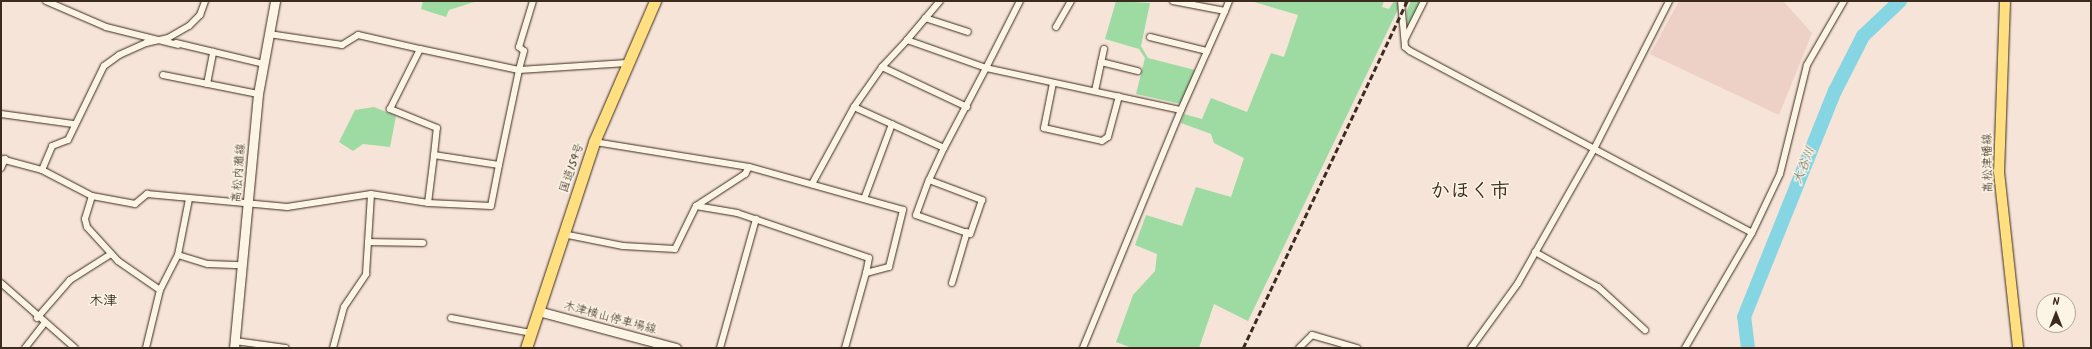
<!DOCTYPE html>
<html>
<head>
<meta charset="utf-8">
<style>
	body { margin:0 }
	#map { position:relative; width:2092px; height:349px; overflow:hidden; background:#f5e4d7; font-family:Kalam,"Klee One",sans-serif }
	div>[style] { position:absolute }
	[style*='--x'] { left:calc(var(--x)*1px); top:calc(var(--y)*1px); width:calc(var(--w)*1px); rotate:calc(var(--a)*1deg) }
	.built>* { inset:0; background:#edd0c6 }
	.green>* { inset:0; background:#9ddba3 }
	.river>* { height:14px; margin:-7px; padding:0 7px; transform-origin:7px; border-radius:7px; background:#86d5e3 }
	.roads { filter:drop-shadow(0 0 1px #3b2a1e) drop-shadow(0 0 1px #3b2a1e) }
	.street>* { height:6px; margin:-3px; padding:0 3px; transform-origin:3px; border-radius:3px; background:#fcf5e5 }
	.secondary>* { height:9px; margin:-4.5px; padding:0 4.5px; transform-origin:4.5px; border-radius:4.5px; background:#fcf5e5 }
	.primary>* { height:10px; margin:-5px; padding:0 5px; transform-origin:5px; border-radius:5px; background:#ffdf80 }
	.highway>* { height:11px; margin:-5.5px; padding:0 5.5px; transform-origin:5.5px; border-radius:5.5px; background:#ffdf80 }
	.rail>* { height:2.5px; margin-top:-1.25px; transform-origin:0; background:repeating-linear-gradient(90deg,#3b2a1e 0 6px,transparent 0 9px) }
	span { translate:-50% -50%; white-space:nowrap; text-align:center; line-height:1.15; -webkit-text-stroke:3px #fcf5e5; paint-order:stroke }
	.street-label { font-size:12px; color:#3b2a1e }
	.water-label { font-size:13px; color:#4e554f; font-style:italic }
	.quarter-label { font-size:14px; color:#3b2a1e; font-weight:700 }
	.town-label { font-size:20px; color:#3b2a1e; font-weight:700 }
	.frame { position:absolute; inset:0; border:2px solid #3b2a1e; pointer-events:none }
	.north { position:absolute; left:2036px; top:293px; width:40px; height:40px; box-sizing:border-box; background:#fcf5e5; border:1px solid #afa495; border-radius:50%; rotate:0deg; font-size:11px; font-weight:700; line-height:16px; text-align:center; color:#3b2a1e }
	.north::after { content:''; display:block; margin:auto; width:14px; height:18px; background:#3b2a1e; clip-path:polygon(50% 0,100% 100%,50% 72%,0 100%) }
</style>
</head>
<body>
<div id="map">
	<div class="built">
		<div style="clip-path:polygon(1679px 1px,1783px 1px,1812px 33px,1779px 115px,1650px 54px)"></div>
	</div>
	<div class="green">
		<div style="clip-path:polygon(423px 1px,477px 1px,449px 10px,446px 17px,421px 9px)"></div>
		<div style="clip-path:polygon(1116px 1px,1150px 3px,1141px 46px,1148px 58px,1195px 70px,1181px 104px,1136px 94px,1145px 58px,1139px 49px,1105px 39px)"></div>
		<div style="clip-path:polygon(1251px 1px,1384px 1px,1382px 7px,1389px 9px,1394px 1px,1400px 5px,1248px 321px,1214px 304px,1199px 348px,1132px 348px,1116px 342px,1133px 295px,1155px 271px,1157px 254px,1135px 245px,1146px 215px,1182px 226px,1196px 187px,1231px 197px,1244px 158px,1214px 143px,1211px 134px,1181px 123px,1184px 114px,1202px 119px,1211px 98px,1247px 112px,1271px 53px,1284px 57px,1298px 15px)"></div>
		<div style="clip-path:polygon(1411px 1px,1421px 1px,1407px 30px,1407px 10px)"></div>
		<div style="clip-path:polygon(374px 107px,396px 116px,390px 147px,363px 144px,353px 151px,339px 142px,355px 110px)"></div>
	</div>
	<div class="river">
		<div style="--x:1748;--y:348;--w:31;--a:-97"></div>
		<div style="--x:1744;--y:317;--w:244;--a:-68.1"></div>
		<div style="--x:1835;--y:91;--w:62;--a:-63"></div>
		<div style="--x:1863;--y:36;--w:51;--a:-43.4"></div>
	</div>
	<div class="roads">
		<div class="street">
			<div style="--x:46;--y:1;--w:65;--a:23.4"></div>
			<div style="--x:106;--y:27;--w:74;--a:14"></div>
			<div style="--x:533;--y:1;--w:48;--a:106.9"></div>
			<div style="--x:519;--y:47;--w:6;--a:39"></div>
			<div style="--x:524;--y:51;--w:20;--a:105"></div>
			<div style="--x:519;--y:70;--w:108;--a:-3.7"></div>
			<div style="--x:1173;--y:1;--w:53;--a:10.9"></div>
			<div style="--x:1225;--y:11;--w:108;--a:114"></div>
			<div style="--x:1401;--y:1;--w:46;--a:85"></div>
			<div style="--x:1405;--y:47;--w:6;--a:39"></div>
			<div style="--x:1410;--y:51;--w:387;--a:28"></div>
			<div style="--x:1752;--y:233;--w:65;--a:-64.6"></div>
			<div style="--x:1780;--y:174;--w:112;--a:-76.1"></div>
			<div style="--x:1807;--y:65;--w:74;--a:-60"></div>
			<div style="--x:1225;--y:11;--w:11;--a:-68"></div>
			<div style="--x:925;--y:18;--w:45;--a:18"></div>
			<div style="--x:1056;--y:27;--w:30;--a:-60"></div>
			<div style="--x:269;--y:34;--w:74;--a:8.6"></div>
			<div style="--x:342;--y:45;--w:19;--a:-32"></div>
			<div style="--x:358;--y:35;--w:64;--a:12.7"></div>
			<div style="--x:1150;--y:37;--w:59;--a:13.8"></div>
			<div style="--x:1405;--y:39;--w:42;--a:-63.4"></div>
			<div style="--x:907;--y:40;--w:51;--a:-49.8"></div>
			<div style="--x:176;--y:43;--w:90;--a:13.4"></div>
			<div style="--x:1101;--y:62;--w:38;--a:14"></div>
			<div style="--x:882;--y:67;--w:94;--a:25.2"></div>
			<div style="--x:163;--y:75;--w:97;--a:11.3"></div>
			<div style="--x:1053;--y:83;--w:46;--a:101.3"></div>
			<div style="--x:1044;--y:128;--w:59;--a:12.6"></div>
			<div style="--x:1102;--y:141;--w:7;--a:-34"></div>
			<div style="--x:1108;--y:137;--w:42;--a:-75"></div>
			<div style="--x:207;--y:84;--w:33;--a:-79"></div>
			<div style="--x:1095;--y:91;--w:43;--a:-77.9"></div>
			<div style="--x:854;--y:107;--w:99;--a:24.5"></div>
			<div style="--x:1;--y:114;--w:73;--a:7.9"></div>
			<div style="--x:434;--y:155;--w:27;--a:-84"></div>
			<div style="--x:437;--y:128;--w:51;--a:-158"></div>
			<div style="--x:390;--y:109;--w:67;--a:-63.4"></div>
			<div style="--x:420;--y:49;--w:101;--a:12"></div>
			<div style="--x:519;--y:70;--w:97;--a:101.9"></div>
			<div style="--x:1;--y:159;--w:42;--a:15"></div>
			<div style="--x:42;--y:170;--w:56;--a:27.5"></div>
			<div style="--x:92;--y:196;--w:24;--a:107"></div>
			<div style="--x:85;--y:219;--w:8;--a:76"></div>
			<div style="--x:87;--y:227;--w:46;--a:47.6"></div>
			<div style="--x:118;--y:261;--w:51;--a:34.6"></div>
			<div style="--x:160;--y:290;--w:60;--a:103.6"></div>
			<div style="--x:1;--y:168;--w:10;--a:-66"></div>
			<div style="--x:42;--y:170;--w:26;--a:-67"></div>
			<div style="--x:52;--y:146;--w:17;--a:-21"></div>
			<div style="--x:68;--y:140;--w:82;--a:-64.1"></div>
			<div style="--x:104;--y:66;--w:19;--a:-36"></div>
			<div style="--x:119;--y:55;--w:30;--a:-24"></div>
			<div style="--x:146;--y:43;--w:23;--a:-13"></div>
			<div style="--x:168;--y:38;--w:24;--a:-30"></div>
			<div style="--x:189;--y:26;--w:16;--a:-45"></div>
			<div style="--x:200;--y:15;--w:15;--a:-70"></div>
			<div style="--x:929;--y:180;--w:57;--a:20.7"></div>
			<div style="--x:982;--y:200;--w:36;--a:109"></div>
			<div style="--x:970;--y:234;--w:57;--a:-160.6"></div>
			<div style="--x:916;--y:215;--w:37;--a:-70"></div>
			<div style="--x:929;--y:180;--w:35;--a:-65"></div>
			<div style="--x:944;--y:148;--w:90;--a:-62.3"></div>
			<div style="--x:986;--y:68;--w:199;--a:12.2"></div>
			<div style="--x:1181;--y:110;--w:257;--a:112.4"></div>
			<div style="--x:812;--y:184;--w:88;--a:-61.4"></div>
			<div style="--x:854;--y:107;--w:49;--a:-55"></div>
			<div style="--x:882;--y:67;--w:37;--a:-47"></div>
			<div style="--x:907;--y:40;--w:84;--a:19.5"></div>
			<div style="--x:986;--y:68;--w:75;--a:-63.1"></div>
			<div style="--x:92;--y:196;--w:44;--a:10.5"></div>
			<div style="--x:135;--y:204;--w:16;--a:-40"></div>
			<div style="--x:147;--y:194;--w:141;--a:5.3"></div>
			<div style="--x:287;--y:207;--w:85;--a:-8.8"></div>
			<div style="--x:371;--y:194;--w:58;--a:9"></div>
			<div style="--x:428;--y:203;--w:63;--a:2.7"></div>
			<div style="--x:491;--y:206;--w:42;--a:-79"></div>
			<div style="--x:499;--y:165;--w:66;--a:-171.3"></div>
			<div style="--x:434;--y:155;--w:48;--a:97.1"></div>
			<div style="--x:864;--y:199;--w:80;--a:-69.5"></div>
			<div style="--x:696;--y:206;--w:42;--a:9.7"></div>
			<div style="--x:737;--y:213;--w:139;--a:18.8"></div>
			<div style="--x:869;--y:258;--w:15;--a:101"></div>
			<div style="--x:866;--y:273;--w:24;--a:-15"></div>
			<div style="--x:889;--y:267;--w:59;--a:-76.2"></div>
			<div style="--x:903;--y:210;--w:160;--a:-164.4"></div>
			<div style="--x:563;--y:234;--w:61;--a:11.3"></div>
			<div style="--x:623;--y:246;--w:52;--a:3.3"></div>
			<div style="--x:675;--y:249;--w:48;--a:-64"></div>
			<div style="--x:696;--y:206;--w:59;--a:-33.1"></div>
			<div style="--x:745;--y:174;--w:8;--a:-60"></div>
			<div style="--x:749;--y:167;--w:157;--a:-170.8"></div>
			<div style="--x:368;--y:242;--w:55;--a:1"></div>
			<div style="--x:1535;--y:252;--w:72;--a:29.1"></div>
			<div style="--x:1598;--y:287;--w:64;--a:42.5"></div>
			<div style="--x:178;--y:255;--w:57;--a:-78.9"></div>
			<div style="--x:1;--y:283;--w:98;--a:41.3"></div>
			<div style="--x:952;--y:283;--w:53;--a:-73.6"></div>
			<div style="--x:160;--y:290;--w:39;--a:-63"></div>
			<div style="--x:178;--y:255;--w:31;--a:17"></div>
			<div style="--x:208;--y:264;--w:33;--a:2"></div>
			<div style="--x:37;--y:318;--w:50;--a:-49"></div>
			<div style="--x:70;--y:280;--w:49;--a:-32.4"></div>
			<div style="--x:451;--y:318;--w:81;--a:10.6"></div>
			<div style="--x:235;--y:341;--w:51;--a:7.8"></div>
			<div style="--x:25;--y:348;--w:31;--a:-52"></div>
			<div style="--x:333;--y:348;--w:42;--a:-75"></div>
			<div style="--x:344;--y:307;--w:40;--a:-56"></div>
			<div style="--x:366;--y:274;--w:80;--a:-86.4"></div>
			<div style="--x:720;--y:348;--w:134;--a:-74.4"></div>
			<div style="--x:845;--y:348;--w:78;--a:-74.4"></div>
			<div style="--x:1299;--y:348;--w:18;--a:-45"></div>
			<div style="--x:1312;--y:335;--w:47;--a:16.1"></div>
			<div style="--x:1471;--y:348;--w:80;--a:-54.1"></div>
			<div style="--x:1518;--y:283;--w:154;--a:-60.4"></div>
			<div style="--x:1594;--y:149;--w:166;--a:-63.1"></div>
			<div style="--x:1685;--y:348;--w:133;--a:-59.8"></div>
		</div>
		<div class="secondary">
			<div style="--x:538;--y:311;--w:143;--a:15"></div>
			<div style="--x:234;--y:348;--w:255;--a:-84.6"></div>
			<div style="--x:258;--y:94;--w:95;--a:-79.6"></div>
		</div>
		<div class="primary">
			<div style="--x:2005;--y:1;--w:171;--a:92"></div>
			<div style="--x:1999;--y:172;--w:177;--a:83.8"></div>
		</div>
		<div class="highway">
			<div style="--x:526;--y:348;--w:217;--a:-71.7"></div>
			<div style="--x:594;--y:142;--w:154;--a:-66.6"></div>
		</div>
	</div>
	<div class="rail">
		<div style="--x:1243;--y:348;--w:384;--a:-64.7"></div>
	</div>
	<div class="street-label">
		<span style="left:1988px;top:163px;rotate:-91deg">高松津幡線</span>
		<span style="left:572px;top:168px;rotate:-71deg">国道159号</span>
		<span style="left:239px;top:173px;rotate:-85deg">高松内灘線</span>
		<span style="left:610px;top:318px;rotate:15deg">木津横山停車場線</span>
	</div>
	<div class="water-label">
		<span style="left:1805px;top:166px;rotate:-68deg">大谷川</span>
	</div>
	<div class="quarter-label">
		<span style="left:103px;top:301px">木津</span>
	</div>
	<div class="town-label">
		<span style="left:1470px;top:192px">かほく市</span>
	</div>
	<div class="frame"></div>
	<div class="north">N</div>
</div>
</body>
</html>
